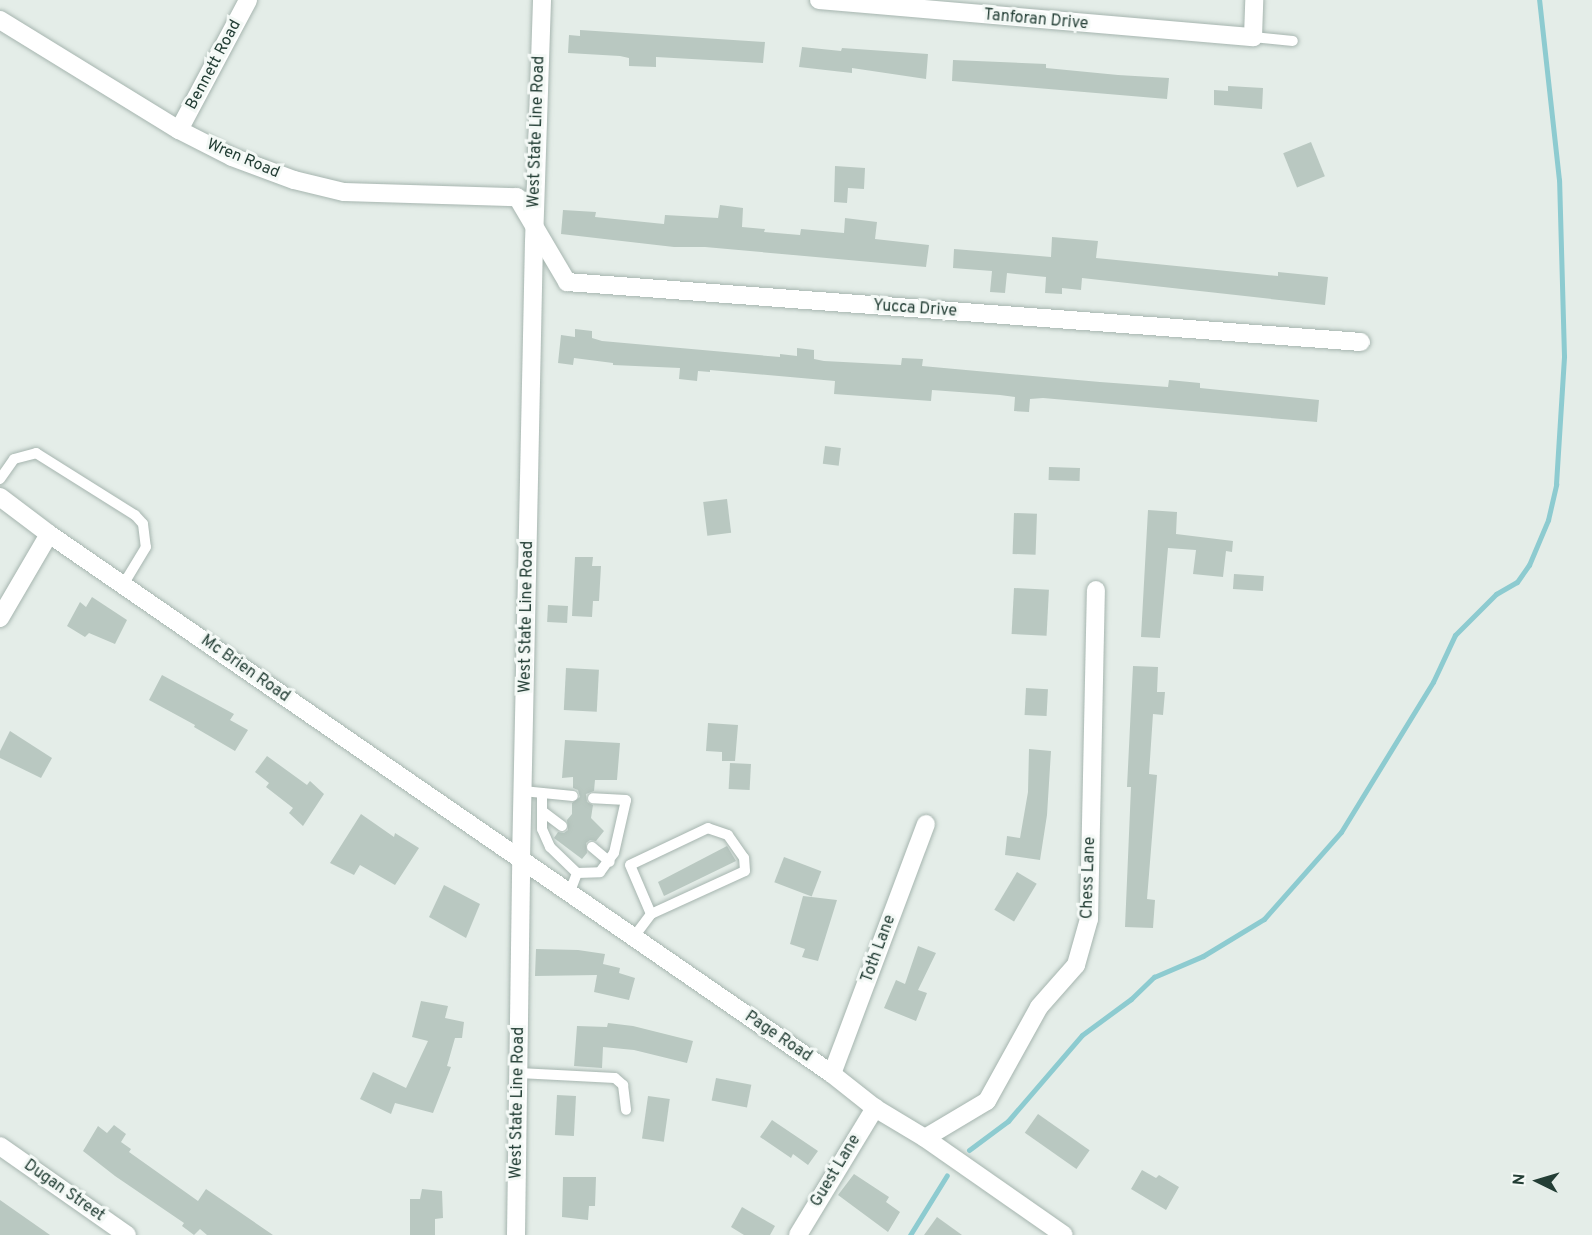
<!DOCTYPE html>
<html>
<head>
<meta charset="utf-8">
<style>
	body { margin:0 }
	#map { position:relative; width:1592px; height:1235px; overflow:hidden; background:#e4ede8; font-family:Overpass,sans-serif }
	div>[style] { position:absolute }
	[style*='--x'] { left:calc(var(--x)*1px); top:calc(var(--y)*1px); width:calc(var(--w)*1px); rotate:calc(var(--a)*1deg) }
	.stream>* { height:5px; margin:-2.5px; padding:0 2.5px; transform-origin:2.5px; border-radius:2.5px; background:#8dcbd0 }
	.building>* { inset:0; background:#b9c8c1; transform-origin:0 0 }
	.roads { filter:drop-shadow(0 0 2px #a6b5af) drop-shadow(0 0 2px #a6b5af) }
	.service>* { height:10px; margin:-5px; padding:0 5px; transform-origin:5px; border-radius:5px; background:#fff }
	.minor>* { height:18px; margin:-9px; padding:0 9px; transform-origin:9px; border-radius:9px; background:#fff }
	.tertiary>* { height:18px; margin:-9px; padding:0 9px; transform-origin:9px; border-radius:9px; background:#fff }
	.secondary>* { height:18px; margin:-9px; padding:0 9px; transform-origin:9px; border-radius:9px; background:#fff }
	span { translate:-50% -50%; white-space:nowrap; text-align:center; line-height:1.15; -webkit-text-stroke:6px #f4f9f6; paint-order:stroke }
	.street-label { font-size:16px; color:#233e35 }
	.north { position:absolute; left:1508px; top:1151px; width:60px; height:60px; -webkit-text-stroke:4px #f4f9f6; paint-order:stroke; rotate:275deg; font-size:16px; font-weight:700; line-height:24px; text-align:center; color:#233e35 }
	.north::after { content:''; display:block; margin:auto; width:21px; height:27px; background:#233e35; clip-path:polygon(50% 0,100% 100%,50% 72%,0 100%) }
</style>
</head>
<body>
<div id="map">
	<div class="stream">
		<div style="--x:969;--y:1150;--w:49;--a:-36.6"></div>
		<div style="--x:1008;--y:1121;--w:113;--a:-49.3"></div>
		<div style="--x:1082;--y:1035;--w:61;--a:-36.3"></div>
		<div style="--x:1131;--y:999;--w:32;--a:-44"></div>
		<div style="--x:1154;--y:977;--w:53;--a:-23.2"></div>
		<div style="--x:1203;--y:956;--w:71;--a:-31.2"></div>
		<div style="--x:1264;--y:919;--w:116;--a:-48.5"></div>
		<div style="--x:1341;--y:832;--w:176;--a:-58.5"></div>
		<div style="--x:1433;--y:682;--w:52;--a:-64.9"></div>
		<div style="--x:1455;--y:635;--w:58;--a:-45"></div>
		<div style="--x:1496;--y:594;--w:24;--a:-30"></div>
		<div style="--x:1517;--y:582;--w:21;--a:-55"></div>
		<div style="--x:1529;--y:565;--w:49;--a:-67.1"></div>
		<div style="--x:1548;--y:520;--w:37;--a:-77"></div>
		<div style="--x:1556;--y:484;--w:128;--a:-86.4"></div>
		<div style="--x:1564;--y:356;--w:176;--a:-91.6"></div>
		<div style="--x:1559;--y:180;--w:181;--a:-96.3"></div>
		<div style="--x:910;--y:1235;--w:70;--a:-58.3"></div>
	</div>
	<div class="building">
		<div style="clip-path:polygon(580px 30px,765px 42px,763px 63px,656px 57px,656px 67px,629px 66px,629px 58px,620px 56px,568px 53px,569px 35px,580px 36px)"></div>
		<div style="clip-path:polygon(802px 47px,841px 51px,842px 48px,928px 54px,926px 79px,852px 68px,852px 73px,799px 67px)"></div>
		<div style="clip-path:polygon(953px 60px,1046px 64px,1046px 68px,1118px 75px,1169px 78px,1167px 99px,952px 81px)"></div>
		<div style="clip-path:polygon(1228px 86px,1263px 88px,1262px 109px,1214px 105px,1214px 90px,1228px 91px)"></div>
		<div style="left:1311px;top:142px;width:37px;height:30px;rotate:68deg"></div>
		<div style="clip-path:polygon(835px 166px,865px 168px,864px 189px,848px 188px,847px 203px,834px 202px)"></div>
		<div style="clip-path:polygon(720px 205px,743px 208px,742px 227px,765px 229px,764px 232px,800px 235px,801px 229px,844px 233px,845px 218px,877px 222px,875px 239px,929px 245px,926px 267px,705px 247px,674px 247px,561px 234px,563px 210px,596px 212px,595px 217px,664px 224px,665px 215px,718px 218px)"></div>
		<div style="clip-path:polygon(1052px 237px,1098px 241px,1096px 258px,1278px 276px,1278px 272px,1328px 277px,1325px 305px,1082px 278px,1081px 290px,1062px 288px,1062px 294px,1045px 293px,1046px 277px,1007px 273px,1005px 293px,990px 292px,992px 271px,953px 268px,954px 249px,1051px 257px)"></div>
		<div style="clip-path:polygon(575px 329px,592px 331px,592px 338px,602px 341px,780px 357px,780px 354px,797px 356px,797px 348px,814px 350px,814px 359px,824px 361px,901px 365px,902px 358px,923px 359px,922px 366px,1100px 382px,1168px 387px,1169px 380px,1200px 383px,1200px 388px,1319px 400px,1317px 422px,1043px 398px,1030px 399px,1029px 412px,1014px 411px,1015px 397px,1000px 395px,932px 390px,931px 401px,834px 394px,835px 381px,710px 370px,710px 372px,698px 371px,697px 381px,679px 379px,680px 368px,613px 365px,613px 363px,574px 358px,573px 365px,558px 363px,561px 335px,575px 337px)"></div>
		<div style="left:825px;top:446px;width:16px;height:18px;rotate:7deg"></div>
		<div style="left:1049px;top:467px;width:31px;height:13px;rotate:2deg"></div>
		<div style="left:727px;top:499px;width:34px;height:24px;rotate:83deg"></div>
		<div style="clip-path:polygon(1148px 510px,1177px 512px,1176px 534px,1233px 541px,1232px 552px,1226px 551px,1223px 577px,1193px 574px,1196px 550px,1168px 548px,1160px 638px,1141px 637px)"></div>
		<div style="left:1014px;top:513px;width:23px;height:41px;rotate:2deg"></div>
		<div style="clip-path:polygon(575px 557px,593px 557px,592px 566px,601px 566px,599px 601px,593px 601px,592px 617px,572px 616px)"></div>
		<div style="left:1234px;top:574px;width:30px;height:15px;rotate:4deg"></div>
		<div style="left:1014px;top:588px;width:35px;height:46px;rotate:3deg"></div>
		<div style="clip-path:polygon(92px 597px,127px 620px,115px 644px,89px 633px,85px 637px,67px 626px,80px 602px,86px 607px)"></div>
		<div style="left:548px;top:605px;width:20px;height:17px;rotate:3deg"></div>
		<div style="clip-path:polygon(1133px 666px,1158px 667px,1157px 692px,1165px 692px,1163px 715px,1153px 714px,1149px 774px,1157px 775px,1147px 899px,1155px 900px,1153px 928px,1125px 927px,1131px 787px,1127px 787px)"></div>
		<div style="left:566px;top:668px;width:33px;height:42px;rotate:3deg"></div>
		<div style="clip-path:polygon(162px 675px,234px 714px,230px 720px,248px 730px,235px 751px,194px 727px,195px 725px,149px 700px)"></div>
		<div style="left:1026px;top:688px;width:22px;height:27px;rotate:3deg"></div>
		<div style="clip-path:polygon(708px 723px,738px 725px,735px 761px,722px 761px,722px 752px,706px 751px)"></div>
		<div style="clip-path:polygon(10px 731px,52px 758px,41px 778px,0 758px,0 751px)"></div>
		<div style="clip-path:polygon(565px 740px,620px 743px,617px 780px,595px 780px,594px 791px,586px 794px,587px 802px,593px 805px,591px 818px,604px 831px,596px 841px,590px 840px,586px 843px,587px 853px,582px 859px,554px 838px,558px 832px,564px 833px,568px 830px,567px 820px,572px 814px,572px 803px,580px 797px,578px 790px,573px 788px,573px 777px,562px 778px)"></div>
		<div style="clip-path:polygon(1029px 749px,1051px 751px,1047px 815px,1040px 860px,1005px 855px,1007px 836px,1020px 838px,1028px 792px)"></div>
		<div style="clip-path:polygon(267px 756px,307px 785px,310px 781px,324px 794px,303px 826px,289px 813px,293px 808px,266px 787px,269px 783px,255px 772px)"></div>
		<div style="left:730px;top:763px;width:21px;height:26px;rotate:3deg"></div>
		<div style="clip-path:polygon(361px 814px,394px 837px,395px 833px,419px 848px,395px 885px,360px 865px,354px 875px,330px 863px)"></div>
		<div style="clip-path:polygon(727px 846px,736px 861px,664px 896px,658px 882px)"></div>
		<div style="left:784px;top:857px;width:40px;height:27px;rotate:21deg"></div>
		<div style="left:1017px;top:872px;width:23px;height:44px;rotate:31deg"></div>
		<div style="clip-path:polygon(444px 885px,480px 904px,466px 938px,429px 917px)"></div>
		<div style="clip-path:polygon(803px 896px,837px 900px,818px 961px,802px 957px,805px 949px,790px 944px)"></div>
		<div style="clip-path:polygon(918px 946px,936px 953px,918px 990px,927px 993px,916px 1021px,884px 1008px,896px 980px,905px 984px)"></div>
		<div style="clip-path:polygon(536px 949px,578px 950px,605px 954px,603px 964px,620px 968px,619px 973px,635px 978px,629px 1000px,594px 992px,597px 975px,535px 976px)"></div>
		<div style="clip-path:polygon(421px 1001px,448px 1006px,445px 1018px,464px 1022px,462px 1038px,455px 1038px,447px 1066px,451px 1067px,433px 1113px,395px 1103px,391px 1114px,360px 1099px,373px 1072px,406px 1088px,428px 1041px,412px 1037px)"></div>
		<div style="clip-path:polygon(608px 1023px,633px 1026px,693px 1041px,687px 1063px,634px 1050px,603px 1047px,602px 1068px,574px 1066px,577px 1026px,607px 1027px)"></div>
		<div style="left:716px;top:1078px;width:36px;height:23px;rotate:11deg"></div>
		<div style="left:557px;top:1095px;width:19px;height:40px;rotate:3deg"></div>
		<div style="left:648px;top:1096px;width:22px;height:43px;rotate:8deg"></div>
		<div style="left:1038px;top:1114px;width:63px;height:23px;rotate:35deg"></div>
		<div style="clip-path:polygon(772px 1120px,818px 1151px,808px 1165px,793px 1154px,791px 1158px,760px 1137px)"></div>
		<div style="clip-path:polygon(114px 1125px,126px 1134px,121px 1142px,131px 1149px,129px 1152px,198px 1201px,206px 1189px,273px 1235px,207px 1235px,200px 1229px,194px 1235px,182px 1226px,184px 1223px,115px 1176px,83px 1151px,98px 1126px,107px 1133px)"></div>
		<div style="clip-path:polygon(1142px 1170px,1156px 1178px,1159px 1175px,1179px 1187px,1166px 1210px,1131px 1189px)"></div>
		<div style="clip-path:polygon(854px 1174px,889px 1197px,886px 1202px,900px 1212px,888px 1232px,838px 1195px)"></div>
		<div style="clip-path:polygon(563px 1177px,596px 1177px,595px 1206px,589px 1206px,588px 1220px,562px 1217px)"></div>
		<div style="clip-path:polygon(422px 1189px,442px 1191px,443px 1218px,435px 1219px,435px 1235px,410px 1235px,410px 1199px,420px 1199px)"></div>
		<div style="clip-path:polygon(0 1200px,50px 1235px,0 1235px)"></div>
		<div style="clip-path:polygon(742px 1207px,775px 1226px,770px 1235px,744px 1235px,731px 1227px)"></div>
		<div style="clip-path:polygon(937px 1217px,962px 1235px,924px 1235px)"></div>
	</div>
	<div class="roads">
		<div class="service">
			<div style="--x:1253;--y:37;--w:40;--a:5.7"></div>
			<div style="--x:0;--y:479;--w:24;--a:-55"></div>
			<div style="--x:14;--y:459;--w:23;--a:-15"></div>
			<div style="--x:36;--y:453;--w:117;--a:32.1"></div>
			<div style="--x:135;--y:515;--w:12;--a:48"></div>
			<div style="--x:143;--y:524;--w:23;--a:83"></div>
			<div style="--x:146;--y:547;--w:44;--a:121.2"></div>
			<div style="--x:523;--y:791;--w:50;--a:5.7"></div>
			<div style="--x:542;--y:793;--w:36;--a:90"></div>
			<div style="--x:542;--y:829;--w:20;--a:66"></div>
			<div style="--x:550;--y:847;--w:37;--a:44"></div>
			<div style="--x:542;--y:811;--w:25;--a:37"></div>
			<div style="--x:592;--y:847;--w:23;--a:40"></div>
			<div style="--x:569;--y:894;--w:22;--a:-69"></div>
			<div style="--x:577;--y:873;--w:23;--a:-2"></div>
			<div style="--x:600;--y:872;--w:24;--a:-54"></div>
			<div style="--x:614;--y:853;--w:54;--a:-77.2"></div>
			<div style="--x:626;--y:800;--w:33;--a:-177"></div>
			<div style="--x:633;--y:938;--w:30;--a:-53"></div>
			<div style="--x:651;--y:914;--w:103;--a:-24.6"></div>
			<div style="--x:745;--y:871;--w:13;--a:-94"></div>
			<div style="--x:744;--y:858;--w:28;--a:-125"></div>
			<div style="--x:728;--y:835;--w:21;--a:-161"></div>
			<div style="--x:708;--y:828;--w:86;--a:154.6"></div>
			<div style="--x:630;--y:865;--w:53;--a:66.8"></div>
			<div style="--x:519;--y:1073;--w:96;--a:3"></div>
			<div style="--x:615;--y:1078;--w:11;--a:41"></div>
			<div style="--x:623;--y:1085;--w:25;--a:83"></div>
		</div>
		<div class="minor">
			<div style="--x:819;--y:0;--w:436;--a:4.9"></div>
			<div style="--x:1253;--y:37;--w:37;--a:-88"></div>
			<div style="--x:0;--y:20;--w:210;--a:31.6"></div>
			<div style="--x:179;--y:130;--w:59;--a:27"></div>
			<div style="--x:232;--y:157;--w:66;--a:20.4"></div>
			<div style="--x:294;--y:180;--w:51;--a:13.5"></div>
			<div style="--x:344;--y:192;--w:173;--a:1.7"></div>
			<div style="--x:517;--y:197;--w:99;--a:59.5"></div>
			<div style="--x:567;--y:282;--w:796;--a:4.32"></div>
			<div style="--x:179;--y:130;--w:147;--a:-62"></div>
			<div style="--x:521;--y:861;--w:619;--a:-88.8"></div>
			<div style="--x:534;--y:242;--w:242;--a:-88.1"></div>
			<div style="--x:832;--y:1074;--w:267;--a:-69.4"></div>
			<div style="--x:925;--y:1138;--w:72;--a:-30.8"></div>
			<div style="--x:987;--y:1101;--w:107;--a:-61"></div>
			<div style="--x:1039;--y:1007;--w:56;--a:-48.6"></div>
			<div style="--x:1076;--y:965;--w:48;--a:-74.2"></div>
			<div style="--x:1089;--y:919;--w:329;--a:-88.8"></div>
			<div style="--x:0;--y:1146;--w:155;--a:35"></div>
			<div style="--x:798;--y:1235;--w:149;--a:-58.8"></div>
		</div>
		<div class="tertiary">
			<div style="--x:0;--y:618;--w:97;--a:-59.7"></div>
			<div style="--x:516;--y:1235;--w:374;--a:-89.2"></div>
		</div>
		<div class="secondary">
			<div style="--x:0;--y:497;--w:61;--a:37.1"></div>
			<div style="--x:49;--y:534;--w:951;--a:34.59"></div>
			<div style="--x:832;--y:1074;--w:55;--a:38.3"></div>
			<div style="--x:875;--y:1108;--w:58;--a:31"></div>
			<div style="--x:925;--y:1138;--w:169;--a:34.9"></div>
		</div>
	</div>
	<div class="street-label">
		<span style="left:1036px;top:20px;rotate:5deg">Tanforan Drive</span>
		<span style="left:214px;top:65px;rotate:-62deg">Bennett Road</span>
		<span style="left:537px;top:132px;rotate:-88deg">West State Line Road</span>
		<span style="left:243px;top:159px;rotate:23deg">Wren Road</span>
		<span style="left:915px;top:309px;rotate:4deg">Yucca Drive</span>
		<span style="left:527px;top:617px;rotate:-89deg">West State Line Road</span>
		<span style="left:245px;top:669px;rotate:35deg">Mc Brien Road</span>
		<span style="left:1089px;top:878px;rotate:-88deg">Chess Lane</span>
		<span style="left:879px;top:949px;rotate:-70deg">Toth Lane</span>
		<span style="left:778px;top:1037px;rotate:34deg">Page Road</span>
		<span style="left:518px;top:1103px;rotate:-89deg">West State Line Road</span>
		<span style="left:836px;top:1171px;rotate:-59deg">Guest Lane</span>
		<span style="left:64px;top:1191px;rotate:35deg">Dugan Street</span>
	</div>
	<div class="north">N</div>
</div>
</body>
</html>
